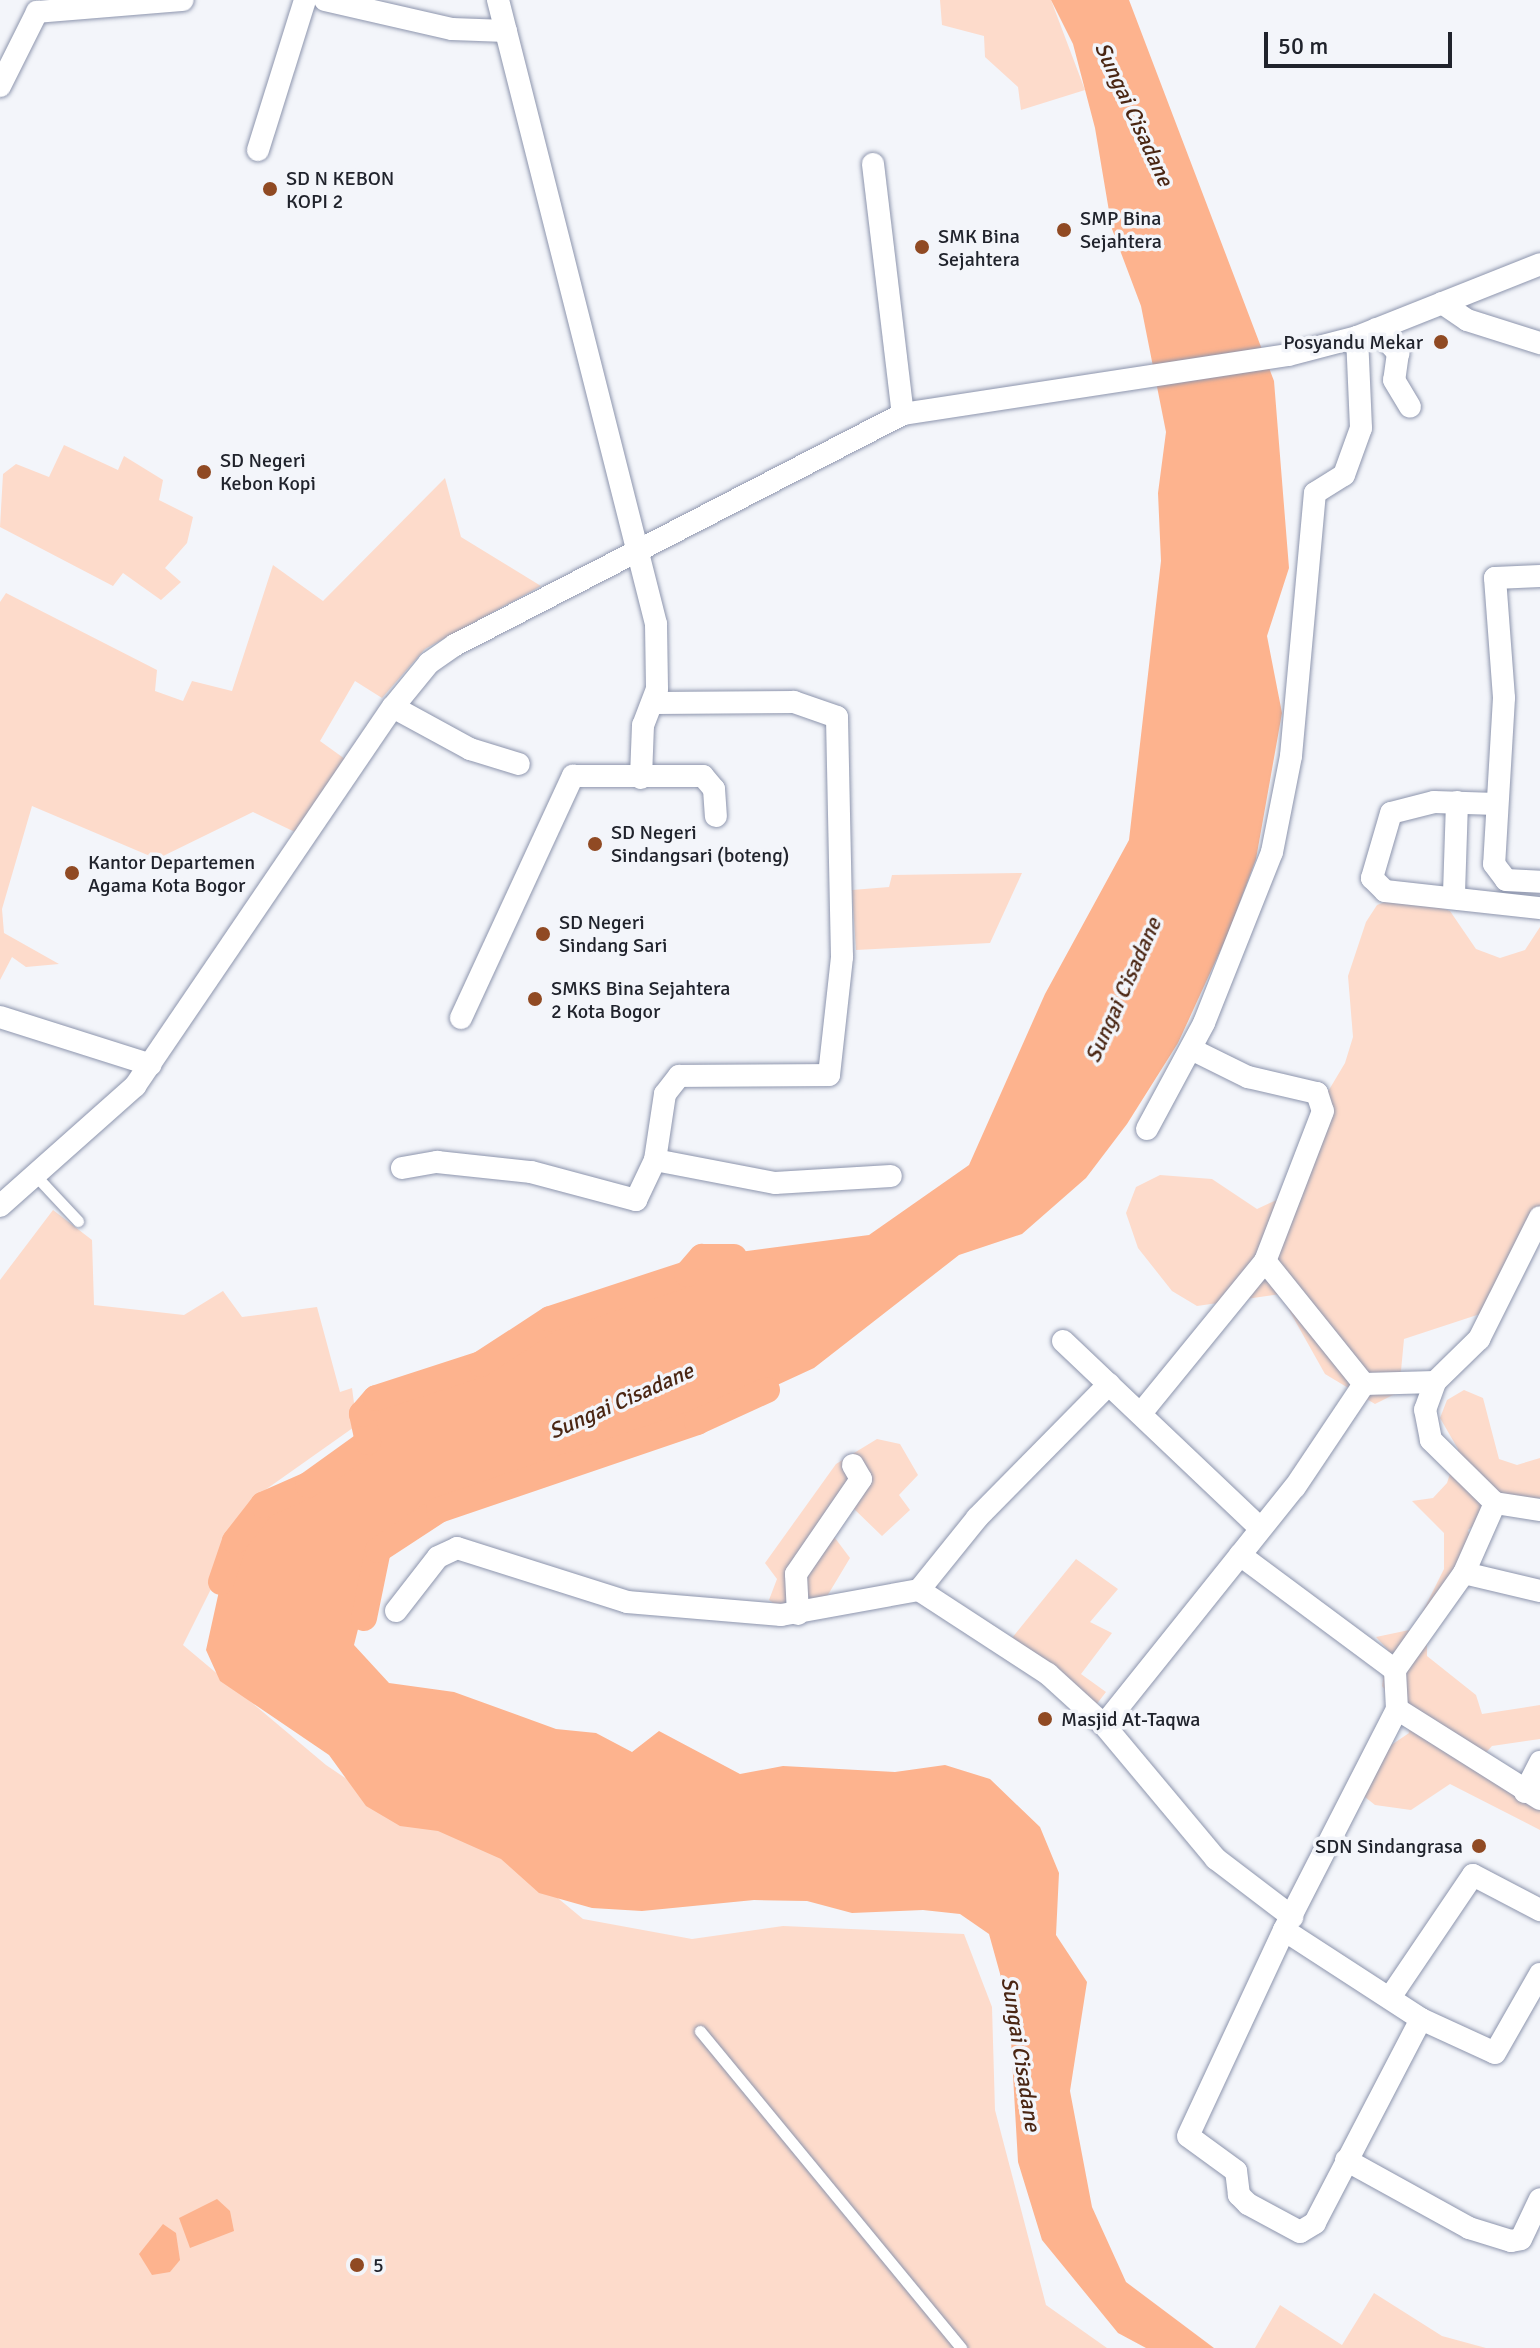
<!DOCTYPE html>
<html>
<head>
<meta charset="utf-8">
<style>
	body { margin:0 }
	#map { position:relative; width:1540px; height:2348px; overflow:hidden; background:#f3f5fa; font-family:Signika,sans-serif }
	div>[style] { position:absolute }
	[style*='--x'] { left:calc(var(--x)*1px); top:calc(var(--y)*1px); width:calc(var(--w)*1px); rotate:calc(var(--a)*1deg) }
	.green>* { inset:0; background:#fddbcb }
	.water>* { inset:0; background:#fdb38e }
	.canal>* { height:26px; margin:-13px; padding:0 13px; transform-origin:13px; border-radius:13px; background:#fdb38e }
	.roads { filter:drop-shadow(0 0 2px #8d95ad) drop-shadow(0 0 2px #8d95ad) }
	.lane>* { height:11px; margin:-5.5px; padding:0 5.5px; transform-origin:5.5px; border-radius:5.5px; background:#fff }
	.street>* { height:22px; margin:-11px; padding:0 11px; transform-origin:11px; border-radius:11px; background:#fff }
	.dots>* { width:22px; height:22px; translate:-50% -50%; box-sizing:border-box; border:4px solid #f3f5fa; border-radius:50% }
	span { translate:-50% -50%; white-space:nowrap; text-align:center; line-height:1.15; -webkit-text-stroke:7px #f3f5fa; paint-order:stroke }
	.poi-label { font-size:20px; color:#20232c }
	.left { translate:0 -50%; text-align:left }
	.right { translate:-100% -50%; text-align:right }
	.water-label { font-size:22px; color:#4a2613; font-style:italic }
	.scale { position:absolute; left:1264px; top:32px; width:188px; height:36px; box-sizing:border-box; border:4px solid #20232c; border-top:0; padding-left:10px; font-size:24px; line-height:28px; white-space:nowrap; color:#20232c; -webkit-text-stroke:6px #f3f5fa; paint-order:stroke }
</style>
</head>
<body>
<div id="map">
	<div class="green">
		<div style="clip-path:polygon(940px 0,1051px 0,1085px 90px,1021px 110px,1018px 87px,985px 57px,984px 36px,942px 25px)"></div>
		<div style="clip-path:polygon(64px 445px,118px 470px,124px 456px,163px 480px,159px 500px,193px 517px,187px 543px,165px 568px,181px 582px,161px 600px,123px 573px,113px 586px,0 527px,3px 474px,16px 464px,49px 477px)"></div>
		<div style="clip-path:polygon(445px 478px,461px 537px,541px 586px,425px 649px,382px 698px,355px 681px,320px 741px,345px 759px,297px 833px,253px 812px,157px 859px,32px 806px,2px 909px,4px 933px,59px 964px,26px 967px,12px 957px,0 980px,0 602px,6px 593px,157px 670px,155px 691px,183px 701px,192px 681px,232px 691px,273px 565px,323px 601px)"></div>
		<div style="clip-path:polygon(1022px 873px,990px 943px,856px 950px,852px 890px,889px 887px,892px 875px)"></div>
		<div style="clip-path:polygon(1403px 895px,1450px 911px,1476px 949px,1500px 958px,1525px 950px,1540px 927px,1540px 1223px,1480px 1314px,1404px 1339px,1399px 1392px,1375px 1404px,1325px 1374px,1280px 1294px,1197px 1306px,1172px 1291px,1138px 1248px,1126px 1213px,1136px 1187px,1160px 1175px,1212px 1179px,1257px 1209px,1287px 1195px,1314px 1115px,1345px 1063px,1353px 1037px,1348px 976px,1366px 922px,1377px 905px)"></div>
		<div style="clip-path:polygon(53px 1210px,92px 1240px,94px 1305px,184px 1315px,223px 1291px,242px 1317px,317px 1307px,340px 1392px,352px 1388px,357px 1425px,258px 1495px,183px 1645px,326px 1765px,412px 1823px,427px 1818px,518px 1865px,583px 1919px,692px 1939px,783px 1926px,964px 1934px,992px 2007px,995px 2110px,1046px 2305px,1107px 2348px,0 2348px,0 1280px)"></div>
		<div style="clip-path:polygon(1464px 1390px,1483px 1398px,1499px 1459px,1517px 1465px,1540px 1458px,1540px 1498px,1501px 1505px,1468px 1530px,1474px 1549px,1427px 1636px,1427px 1656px,1476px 1695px,1482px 1714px,1540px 1705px,1540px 1739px,1492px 1746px,1478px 1761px,1540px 1807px,1540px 1830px,1450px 1784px,1411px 1810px,1375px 1805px,1360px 1793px,1375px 1756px,1409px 1733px,1405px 1714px,1382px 1686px,1388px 1650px,1376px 1637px,1414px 1629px,1444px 1569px,1444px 1533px,1412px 1501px,1433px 1498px,1447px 1483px,1458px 1449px,1440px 1418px,1447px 1400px)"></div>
		<div style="clip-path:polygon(877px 1439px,900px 1444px,918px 1475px,899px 1495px,910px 1510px,882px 1536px,851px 1506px,829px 1530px,850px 1558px,820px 1608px,787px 1613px,769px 1600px,777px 1579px,765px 1563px,836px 1464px)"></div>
		<div style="clip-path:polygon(1076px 1559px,1118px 1589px,1090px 1622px,1112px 1633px,1081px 1674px,1106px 1692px,1096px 1705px,1012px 1638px)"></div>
		<div style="clip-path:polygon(1374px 2293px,1442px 2336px,1486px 2348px,1255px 2348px,1280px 2305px,1342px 2345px)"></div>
	</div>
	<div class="water">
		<div style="clip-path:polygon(1051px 0,1129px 0,1274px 381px,1289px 568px,1267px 636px,1282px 713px,1256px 859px,1228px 934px,1178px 1043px,1127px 1124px,1086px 1178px,1022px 1234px,959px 1255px,814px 1368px,697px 1422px,439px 1510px,378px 1550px,354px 1645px,389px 1683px,454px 1692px,556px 1729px,596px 1733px,632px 1752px,659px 1731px,740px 1774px,783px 1766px,895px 1772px,945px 1765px,990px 1779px,1040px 1827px,1059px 1873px,1056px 1935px,1087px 1982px,1070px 2091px,1092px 2207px,1126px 2282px,1214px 2348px,1146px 2348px,1118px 2333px,1042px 2240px,1018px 2162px,1009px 2006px,989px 1934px,960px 1914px,923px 1910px,852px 1913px,807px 1901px,754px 1900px,642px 1911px,592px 1908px,539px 1893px,501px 1859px,438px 1831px,400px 1826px,366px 1806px,329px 1755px,220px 1681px,206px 1650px,221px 1582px,263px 1505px,308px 1485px,368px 1442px,362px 1414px,376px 1398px,481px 1365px,501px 1345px,550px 1319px,687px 1274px,702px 1257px,869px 1235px,969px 1165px,1045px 994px,1129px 840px,1161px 561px,1158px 493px,1166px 432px,1141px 306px,1112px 229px,1095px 128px,1073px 44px)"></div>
		<div style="clip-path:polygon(217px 2199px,230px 2211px,234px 2231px,190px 2248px,179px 2218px)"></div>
		<div style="clip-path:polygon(163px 2224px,176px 2233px,180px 2260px,170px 2272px,152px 2275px,139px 2254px)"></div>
	</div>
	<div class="canal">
		<div style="--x:221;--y:1582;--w:43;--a:-71.1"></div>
		<div style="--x:235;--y:1541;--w:46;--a:-52.1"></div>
		<div style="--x:263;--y:1505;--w:49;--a:-24"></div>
		<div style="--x:308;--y:1485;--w:74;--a:-35.6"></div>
		<div style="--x:368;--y:1442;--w:29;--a:-102"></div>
		<div style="--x:362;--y:1414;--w:21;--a:-49"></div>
		<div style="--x:376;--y:1398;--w:110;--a:-17.9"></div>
		<div style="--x:481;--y:1364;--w:82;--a:-33.1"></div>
		<div style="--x:550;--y:1319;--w:144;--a:-18.2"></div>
		<div style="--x:687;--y:1274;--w:23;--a:-49"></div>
		<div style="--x:702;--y:1257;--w:32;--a:0"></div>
		<div style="--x:364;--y:1618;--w:69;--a:-78.4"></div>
		<div style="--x:378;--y:1550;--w:73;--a:-33.3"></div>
		<div style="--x:439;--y:1510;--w:273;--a:-18.8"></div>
		<div style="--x:697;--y:1422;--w:77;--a:-24.6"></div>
	</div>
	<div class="roads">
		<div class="lane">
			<div style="--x:35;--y:1175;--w:63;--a:46.9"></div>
			<div style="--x:700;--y:2031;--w:411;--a:50.5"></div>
		</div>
		<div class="street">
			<div style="--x:325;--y:0;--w:130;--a:12.9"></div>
			<div style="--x:452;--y:29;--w:54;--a:2.1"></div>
			<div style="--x:498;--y:0;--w:644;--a:75.79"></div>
			<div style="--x:656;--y:624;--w:65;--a:89.1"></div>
			<div style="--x:657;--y:689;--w:39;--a:111"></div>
			<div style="--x:643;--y:725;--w:53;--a:92.2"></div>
			<div style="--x:0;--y:86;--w:83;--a:-63.4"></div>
			<div style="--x:37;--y:12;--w:146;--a:-4.7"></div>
			<div style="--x:258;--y:150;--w:157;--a:-72.6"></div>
			<div style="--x:873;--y:164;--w:252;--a:83.2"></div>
			<div style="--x:1442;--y:303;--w:30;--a:34"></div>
			<div style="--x:1467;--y:320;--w:77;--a:17.5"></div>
			<div style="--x:1376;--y:329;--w:33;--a:47"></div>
			<div style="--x:1398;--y:353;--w:27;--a:98"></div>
			<div style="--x:1394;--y:380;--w:31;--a:59"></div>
			<div style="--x:1540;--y:576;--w:45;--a:177.5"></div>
			<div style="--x:1495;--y:578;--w:120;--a:85.7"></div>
			<div style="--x:1504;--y:698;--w:166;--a:93.4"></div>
			<div style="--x:1494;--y:864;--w:20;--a:53"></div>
			<div style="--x:1506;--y:880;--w:34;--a:3"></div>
			<div style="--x:393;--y:707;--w:88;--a:28.6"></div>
			<div style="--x:470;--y:749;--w:51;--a:17"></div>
			<div style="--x:1497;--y:804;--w:63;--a:-178.2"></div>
			<div style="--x:1434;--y:802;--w:44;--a:165.7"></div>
			<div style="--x:1391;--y:813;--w:68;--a:106.3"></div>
			<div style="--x:1372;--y:878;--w:18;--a:45"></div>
			<div style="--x:1385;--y:891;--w:156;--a:6.3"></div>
			<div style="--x:1454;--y:893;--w:91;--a:-88.1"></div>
			<div style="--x:0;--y:1017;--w:158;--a:17.6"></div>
			<div style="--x:461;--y:1018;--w:267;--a:-65.2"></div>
			<div style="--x:573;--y:776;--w:130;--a:0"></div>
			<div style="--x:703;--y:776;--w:17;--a:50"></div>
			<div style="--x:714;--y:789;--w:27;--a:86"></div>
			<div style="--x:1191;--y:1049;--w:64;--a:26.2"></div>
			<div style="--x:1248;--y:1077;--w:71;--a:13.1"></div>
			<div style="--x:1317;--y:1093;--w:19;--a:72"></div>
			<div style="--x:1323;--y:1111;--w:161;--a:111.1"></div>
			<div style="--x:1265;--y:1261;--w:158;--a:51.2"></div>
			<div style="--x:1364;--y:1384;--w:71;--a:-1.6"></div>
			<div style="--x:1147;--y:1129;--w:120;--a:-61.7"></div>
			<div style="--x:1204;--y:1023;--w:184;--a:-68.3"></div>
			<div style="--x:1272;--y:852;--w:98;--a:-78.8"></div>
			<div style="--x:1291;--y:756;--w:264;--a:-84.8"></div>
			<div style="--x:1315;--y:493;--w:34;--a:-32"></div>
			<div style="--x:1344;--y:475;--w:50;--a:-70.1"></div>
			<div style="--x:1361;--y:428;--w:91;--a:-92.5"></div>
			<div style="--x:655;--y:1160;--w:122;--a:10.9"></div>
			<div style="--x:775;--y:1183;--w:116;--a:-3.5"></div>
			<div style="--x:402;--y:1168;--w:36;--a:-10"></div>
			<div style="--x:437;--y:1162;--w:95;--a:6.1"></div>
			<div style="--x:531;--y:1172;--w:109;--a:14.9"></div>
			<div style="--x:636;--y:1200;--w:44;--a:-64.6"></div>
			<div style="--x:655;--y:1160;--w:67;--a:-81.4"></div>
			<div style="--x:665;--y:1094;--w:23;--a:-52"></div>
			<div style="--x:679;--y:1076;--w:150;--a:-0.4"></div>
			<div style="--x:829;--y:1075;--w:119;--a:-83.7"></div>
			<div style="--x:842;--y:957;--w:240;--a:-91.2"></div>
			<div style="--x:837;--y:717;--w:46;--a:-160.8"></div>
			<div style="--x:794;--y:702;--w:139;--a:179.6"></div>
			<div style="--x:0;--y:1206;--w:181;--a:-41.6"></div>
			<div style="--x:135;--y:1086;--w:458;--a:-55.8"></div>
			<div style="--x:393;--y:707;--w:57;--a:-50.7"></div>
			<div style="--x:429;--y:663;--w:32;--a:-35"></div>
			<div style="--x:455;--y:645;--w:504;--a:-27.28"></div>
			<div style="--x:903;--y:414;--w:389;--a:-8.7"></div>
			<div style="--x:1288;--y:355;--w:71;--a:-14.6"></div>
			<div style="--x:1357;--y:337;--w:197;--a:-21.7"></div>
			<div style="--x:1063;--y:1341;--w:272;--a:43.5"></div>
			<div style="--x:1142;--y:1412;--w:195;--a:-50.8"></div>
			<div style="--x:1495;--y:1503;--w:46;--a:8.8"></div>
			<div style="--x:1240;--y:1555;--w:193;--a:36.6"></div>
			<div style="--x:1464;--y:1573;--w:78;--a:13.3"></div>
			<div style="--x:919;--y:1590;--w:92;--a:-51.1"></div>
			<div style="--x:977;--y:1518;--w:188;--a:-45.4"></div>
			<div style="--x:396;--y:1611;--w:68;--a:-52.1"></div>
			<div style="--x:438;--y:1557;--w:21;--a:-25"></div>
			<div style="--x:457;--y:1548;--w:178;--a:17.6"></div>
			<div style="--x:627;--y:1602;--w:155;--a:4.8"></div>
			<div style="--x:781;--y:1615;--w:140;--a:-10.3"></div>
			<div style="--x:919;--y:1590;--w:154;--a:33.1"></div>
			<div style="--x:1048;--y:1674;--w:76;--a:42.3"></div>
			<div style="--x:1104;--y:1725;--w:175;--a:50.1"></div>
			<div style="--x:1216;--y:1859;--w:96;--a:37.3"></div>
			<div style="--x:798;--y:1614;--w:40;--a:-92.9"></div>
			<div style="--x:796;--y:1574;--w:115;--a:-55.6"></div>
			<div style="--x:861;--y:1479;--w:16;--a:-120"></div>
			<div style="--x:1397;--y:1709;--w:169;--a:32.2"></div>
			<div style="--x:1104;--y:1725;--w:305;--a:-51.3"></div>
			<div style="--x:1295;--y:1487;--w:124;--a:-56.2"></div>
			<div style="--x:1525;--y:1792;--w:34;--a:-63"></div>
			<div style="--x:1284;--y:1930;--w:163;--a:33"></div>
			<div style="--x:1421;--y:2019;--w:230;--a:117.5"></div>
			<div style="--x:1315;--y:2223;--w:17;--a:149"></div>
			<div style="--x:1300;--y:2232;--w:59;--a:-151.7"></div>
			<div style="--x:1248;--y:2204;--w:13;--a:-135"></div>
			<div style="--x:1239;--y:2195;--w:24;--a:-97"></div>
			<div style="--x:1236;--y:2171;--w:59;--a:-143.9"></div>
			<div style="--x:1188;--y:2136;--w:227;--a:-65"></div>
			<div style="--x:1284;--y:1930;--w:248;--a:-62.9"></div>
			<div style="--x:1397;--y:1709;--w:39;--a:-93"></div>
			<div style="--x:1395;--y:1670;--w:119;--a:-54.6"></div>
			<div style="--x:1464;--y:1573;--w:77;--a:-66.1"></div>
			<div style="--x:1495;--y:1503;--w:90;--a:-135.5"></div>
			<div style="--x:1431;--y:1440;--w:31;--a:-101"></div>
			<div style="--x:1425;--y:1410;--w:30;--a:-70"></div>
			<div style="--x:1435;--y:1382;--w:62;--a:-44.3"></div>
			<div style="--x:1479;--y:1339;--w:136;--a:-63.4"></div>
			<div style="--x:1391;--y:1996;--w:146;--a:-55.9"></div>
			<div style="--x:1473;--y:1875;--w:76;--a:27.6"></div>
			<div style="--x:1421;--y:2019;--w:81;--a:24.7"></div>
			<div style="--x:1495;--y:2053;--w:91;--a:-60.3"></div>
			<div style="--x:1346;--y:2160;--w:141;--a:28.9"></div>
			<div style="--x:1469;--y:2228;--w:44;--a:17.2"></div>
			<div style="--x:1511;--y:2241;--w:10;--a:-11"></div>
			<div style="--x:1521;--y:2239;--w:44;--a:-64.6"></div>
		</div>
	</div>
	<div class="dots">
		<div style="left:270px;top:189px;background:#904a23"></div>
		<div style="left:1064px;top:230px;background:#904a23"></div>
		<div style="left:922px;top:247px;background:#904a23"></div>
		<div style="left:1441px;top:342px;background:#904a23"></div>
		<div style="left:204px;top:472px;background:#904a23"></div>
		<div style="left:595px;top:844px;background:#904a23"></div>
		<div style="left:72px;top:873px;background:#904a23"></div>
		<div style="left:543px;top:934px;background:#904a23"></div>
		<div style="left:535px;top:999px;background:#904a23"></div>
		<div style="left:1045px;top:1719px;background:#904a23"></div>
		<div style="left:1479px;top:1846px;background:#904a23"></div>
		<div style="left:357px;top:2265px;background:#904a23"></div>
	</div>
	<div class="poi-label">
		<span class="left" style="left:286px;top:190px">SD N KEBON<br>KOPI 2</span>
		<span class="left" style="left:1080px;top:230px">SMP Bina<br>Sejahtera</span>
		<span class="left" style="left:938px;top:248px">SMK Bina<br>Sejahtera</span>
		<span class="right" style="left:1423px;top:342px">Posyandu Mekar</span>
		<span class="left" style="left:220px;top:472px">SD Negeri<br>Kebon Kopi</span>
		<span class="left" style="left:611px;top:844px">SD Negeri<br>Sindangsari (boteng)</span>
		<span class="left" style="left:88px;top:874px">Kantor Departemen<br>Agama Kota Bogor</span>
		<span class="left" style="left:559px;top:934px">SD Negeri<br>Sindang Sari</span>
		<span class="left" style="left:551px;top:1000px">SMKS Bina Sejahtera<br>2 Kota Bogor</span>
		<span class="left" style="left:1061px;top:1719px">Masjid At-Taqwa</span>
		<span class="right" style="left:1463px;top:1846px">SDN Sindangrasa</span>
		<span class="left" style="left:373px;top:2265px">5</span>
	</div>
	<div class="water-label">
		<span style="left:1134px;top:114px;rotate:65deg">Sungai Cisadane</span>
		<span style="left:1123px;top:990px;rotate:-66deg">Sungai Cisadane</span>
		<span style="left:621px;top:1401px;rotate:-24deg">Sungai Cisadane</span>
		<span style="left:1021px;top:2054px;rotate:81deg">Sungai Cisadane</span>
	</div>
	<div class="scale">50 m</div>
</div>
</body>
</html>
